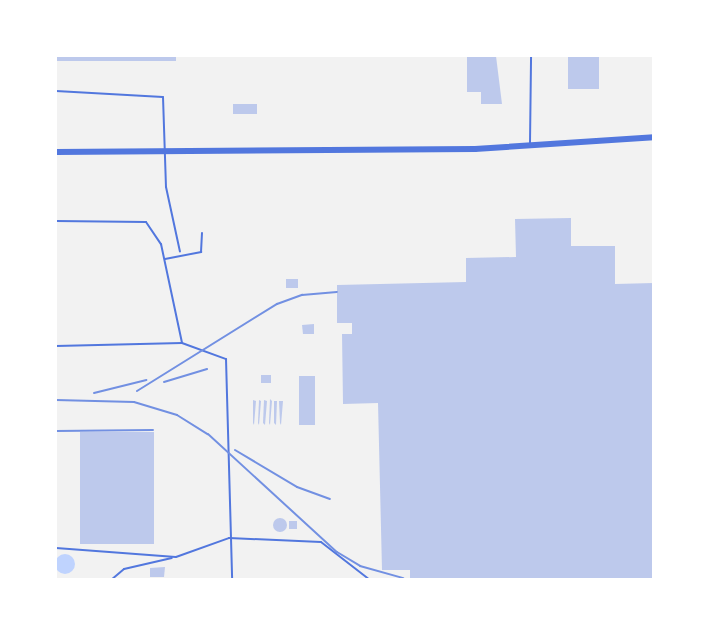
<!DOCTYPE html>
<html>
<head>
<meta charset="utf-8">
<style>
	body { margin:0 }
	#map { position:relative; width:709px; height:635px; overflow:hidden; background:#f2f2f2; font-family:"Nunito Sans",sans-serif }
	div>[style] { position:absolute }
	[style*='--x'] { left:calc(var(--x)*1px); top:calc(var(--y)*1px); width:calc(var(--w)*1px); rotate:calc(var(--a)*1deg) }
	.water>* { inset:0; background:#bfd3fe }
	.round { border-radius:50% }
	.building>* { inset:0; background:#bdc9ec; transform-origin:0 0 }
	.service>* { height:2px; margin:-1px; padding:0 1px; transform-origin:1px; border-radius:1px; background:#5277de }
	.tertiary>* { height:6px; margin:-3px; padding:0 3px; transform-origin:3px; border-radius:3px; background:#5277de }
	.rail>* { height:2px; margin:-1px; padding:0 1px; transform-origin:1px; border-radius:1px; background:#7290e2 }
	span { translate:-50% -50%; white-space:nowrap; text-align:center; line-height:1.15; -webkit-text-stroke:4.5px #fff; paint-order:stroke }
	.frame { position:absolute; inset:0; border:57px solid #fff; pointer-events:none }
</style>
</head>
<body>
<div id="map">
	<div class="water">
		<div class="round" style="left:55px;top:554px;width:20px;height:20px"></div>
	</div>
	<div class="building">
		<div style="left:56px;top:56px;width:120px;height:5px"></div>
		<div style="clip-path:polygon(467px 56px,496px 56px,502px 104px,481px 104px,481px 92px,467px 92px)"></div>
		<div style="left:568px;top:56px;width:31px;height:33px"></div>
		<div style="left:233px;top:104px;width:24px;height:10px"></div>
		<div style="clip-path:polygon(571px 218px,571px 246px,615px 246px,615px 284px,654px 283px,654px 579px,410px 580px,410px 570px,382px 570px,378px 403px,343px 404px,342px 334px,352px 334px,352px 323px,337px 323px,337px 285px,466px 282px,466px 258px,516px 257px,515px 219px)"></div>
		<div style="left:286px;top:279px;width:12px;height:9px"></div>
		<div style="clip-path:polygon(314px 324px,314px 334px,303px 334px,302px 325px)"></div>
		<div style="left:261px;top:375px;width:10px;height:8px"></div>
		<div style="left:299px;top:376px;width:16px;height:49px"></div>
		<div style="clip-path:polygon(270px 399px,272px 401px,270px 425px,269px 423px)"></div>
		<div style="clip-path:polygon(253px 400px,256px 401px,254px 425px,253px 423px)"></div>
		<div style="clip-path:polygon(259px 400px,261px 401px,259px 425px,258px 423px)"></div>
		<div style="clip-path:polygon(264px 400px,267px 401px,265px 425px,263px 423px)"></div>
		<div style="clip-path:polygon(274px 401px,277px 401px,276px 425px,274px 423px)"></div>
		<div style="clip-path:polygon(279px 401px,283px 401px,281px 425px,280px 423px)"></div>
		<div style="left:80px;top:432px;width:74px;height:112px"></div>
		<div class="round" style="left:273px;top:518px;width:14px;height:14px"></div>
		<div style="left:289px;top:521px;width:8px;height:8px"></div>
		<div style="clip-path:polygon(165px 567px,164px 577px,150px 577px,150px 568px)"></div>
	</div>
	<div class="service">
		<div style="--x:56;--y:91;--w:107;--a:3.2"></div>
		<div style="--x:163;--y:97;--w:90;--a:88.1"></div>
		<div style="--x:166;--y:187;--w:66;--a:77.8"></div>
		<div style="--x:530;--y:143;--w:87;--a:-89.3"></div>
		<div style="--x:56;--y:221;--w:90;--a:0.6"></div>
		<div style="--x:146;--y:222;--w:27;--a:56"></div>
		<div style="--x:161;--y:244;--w:101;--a:78"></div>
		<div style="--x:165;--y:259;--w:37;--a:-11"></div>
		<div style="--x:201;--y:252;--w:19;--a:-87"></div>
		<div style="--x:56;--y:346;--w:126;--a:-1.4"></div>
		<div style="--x:182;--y:343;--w:47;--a:20"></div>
		<div style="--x:226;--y:359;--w:221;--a:88.4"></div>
		<div style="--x:56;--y:548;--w:120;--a:4.3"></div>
		<div style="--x:176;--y:557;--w:56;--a:-19.7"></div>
		<div style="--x:229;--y:538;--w:92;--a:2.5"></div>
		<div style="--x:321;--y:542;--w:62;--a:37.8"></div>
		<div style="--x:111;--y:580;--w:17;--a:-40"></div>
		<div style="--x:124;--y:569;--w:49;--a:-12.9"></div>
	</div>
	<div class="tertiary">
		<div style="--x:56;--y:152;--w:419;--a:-0.4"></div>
		<div style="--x:475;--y:149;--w:179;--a:-3.8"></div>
	</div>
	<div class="rail">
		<div style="--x:164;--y:382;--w:45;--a:-16.8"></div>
		<div style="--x:137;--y:391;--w:165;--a:-31.9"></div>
		<div style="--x:277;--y:304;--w:27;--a:-20"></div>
		<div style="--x:302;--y:295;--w:35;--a:-5"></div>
		<div style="--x:94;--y:393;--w:54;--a:-14"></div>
		<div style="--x:56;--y:400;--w:78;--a:1.5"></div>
		<div style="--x:134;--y:402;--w:45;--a:16.8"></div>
		<div style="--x:177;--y:415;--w:36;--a:32"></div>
		<div style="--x:208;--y:434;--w:175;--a:42.5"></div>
		<div style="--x:337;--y:552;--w:27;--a:31"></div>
		<div style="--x:360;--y:566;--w:45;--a:15.6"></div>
		<div style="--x:56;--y:431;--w:97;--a:-0.6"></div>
		<div style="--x:235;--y:450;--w:72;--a:30.8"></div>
		<div style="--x:297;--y:487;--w:35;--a:20"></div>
	</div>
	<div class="frame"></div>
</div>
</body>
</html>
